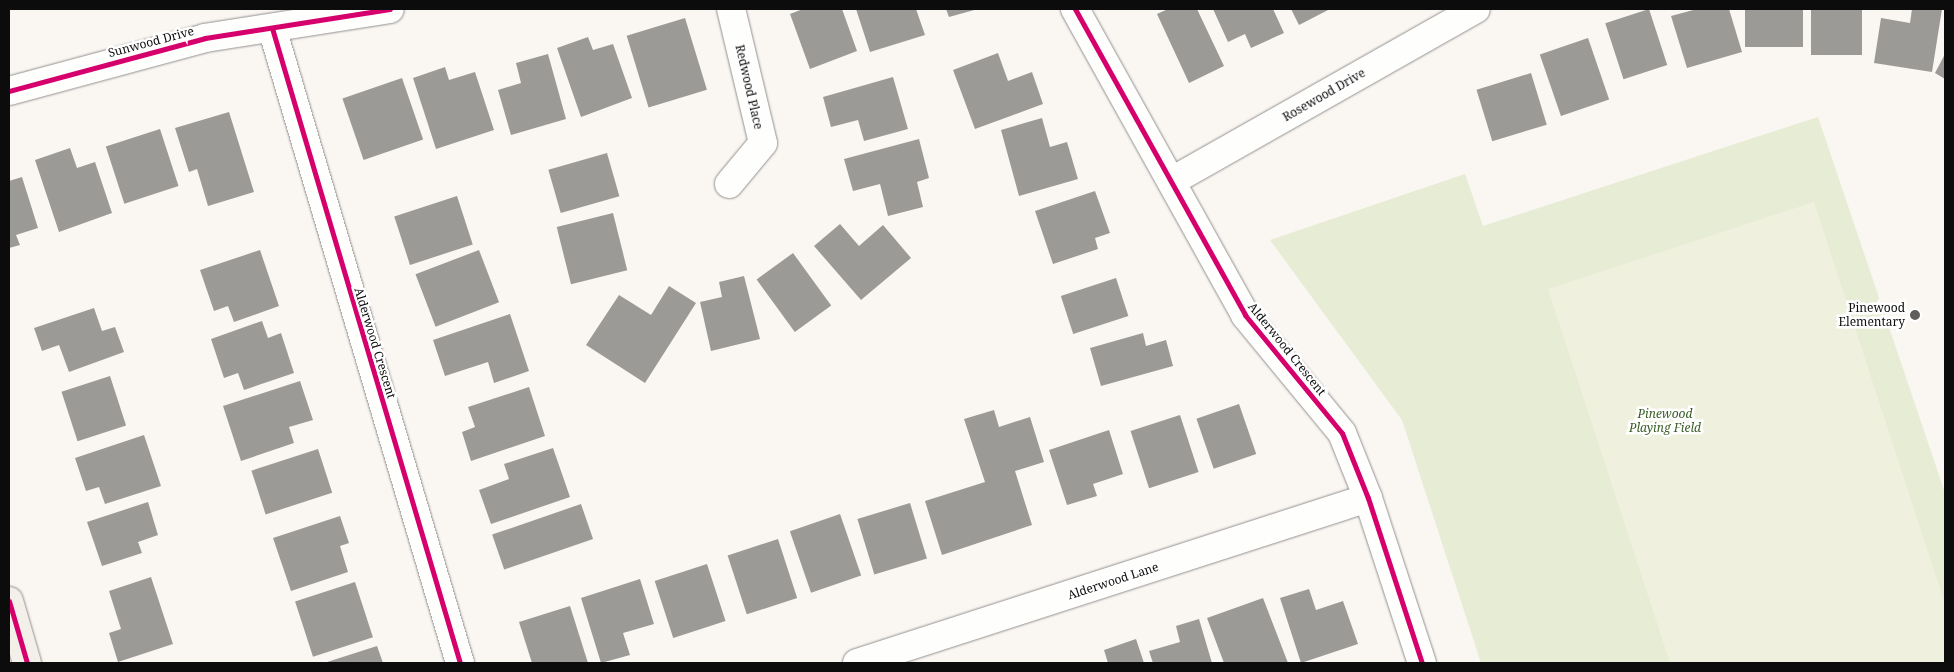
<!DOCTYPE html>
<html>
<head>
<meta charset="utf-8">
<style>
	body { margin:0 }
	#map { position:relative; width:1954px; height:672px; overflow:hidden; background:#faf6f2; font-family:"Noto Serif",serif }
	div>[style] { position:absolute }
	[style*='--x'] { left:calc(var(--x)*1px); top:calc(var(--y)*1px); width:calc(var(--w)*1px); rotate:calc(var(--a)*1deg) }
	.green>* { inset:0; background:#e7ecd4 }
	.pitch>* { inset:0; background:#eff0dd }
	.building>* { inset:0; background:#9c9a97; transform-origin:0 0 }
	.roads { filter:drop-shadow(0 0 1px #939190) drop-shadow(0 0 1px #939190) }
	.minor>* { height:28px; margin:-14px; padding:0 14px; transform-origin:14px; border-radius:14px; background:#fefefd }
	.secondary>* { height:28px; margin:-14px; padding:0 14px; transform-origin:14px; border-radius:14px; background:#f3f0ea }
	.cycleway>* { height:5px; margin:-2.5px; padding:0 2.5px; transform-origin:2.5px; border-radius:2.5px; background:#d6006c }
	.dots>* { width:14px; height:14px; translate:-50% -50%; box-sizing:border-box; border:2px solid #fff; border-radius:50% }
	span { translate:-50% -50%; white-space:nowrap; text-align:center; line-height:1.15; -webkit-text-stroke:5px #fff; paint-order:stroke }
	.street-label { font-size:12px; color:#0c0c0c }
	.poi-label { font-size:12px; color:#0c0c0c }
	.right { translate:-100% -50%; text-align:right }
	.park-label { font-size:12px; color:#395c25; font-style:italic }
	.frame { position:absolute; inset:0; border:10px solid #0c0c0c; pointer-events:none }
</style>
</head>
<body>
<div id="map">
	<div class="green">
		<div style="clip-path:polygon(1818px 117px,1945px 493px,1945px 663px,1481px 663px,1402px 420px,1270px 240px,1465px 174px,1483px 226px)"></div>
	</div>
	<div class="pitch">
		<div style="clip-path:polygon(1814px 202px,1945px 604px,1945px 663px,1670px 663px,1548px 289px)"></div>
	</div>
	<div class="building">
		<div style="clip-path:polygon(803px 9px,842px 9px,857px 51px,810px 69px,790px 14px)"></div>
		<div style="clip-path:polygon(856px 9px,916px 9px,925px 35px,870px 52px)"></div>
		<div style="clip-path:polygon(946px 9px,978px 9px,949px 17px)"></div>
		<div style="clip-path:polygon(1168px 9px,1197px 9px,1224px 66px,1189px 83px,1157px 14px)"></div>
		<div style="clip-path:polygon(1213px 9px,1273px 9px,1284px 33px,1251px 48px,1245px 34px,1228px 42px)"></div>
		<div style="clip-path:polygon(1291px 9px,1330px 9px,1299px 25px)"></div>
		<div style="left:1649px;top:9px;width:59px;height:46px;rotate:72deg"></div>
		<div style="clip-path:polygon(1697px 9px,1729px 9px,1742px 52px,1687px 68px,1671px 16px)"></div>
		<div style="left:1745px;top:9px;width:58px;height:38px"></div>
		<div style="left:1811px;top:9px;width:51px;height:46px"></div>
		<div style="clip-path:polygon(1912px 9px,1942px 9px,1932px 72px,1874px 63px,1881px 18px,1910px 23px)"></div>
		<div style="left:685px;top:18px;width:75px;height:61px;rotate:73deg"></div>
		<div style="clip-path:polygon(588px 37px,593px 50px,613px 44px,632px 98px,581px 117px,557px 48px)"></div>
		<div style="left:1588px;top:38px;width:65px;height:51px;rotate:71deg"></div>
		<div style="clip-path:polygon(998px 53px,1008px 81px,1032px 72px,1043px 104px,975px 129px,953px 70px)"></div>
		<div style="clip-path:polygon(548px 54px,566px 119px,511px 135px,498px 90px,521px 83px,516px 63px)"></div>
		<div style="clip-path:polygon(1945px 54px,1945px 79px,1935px 73px)"></div>
		<div style="clip-path:polygon(445px 67px,449px 80px,475px 72px,494px 130px,436px 149px,413px 78px)"></div>
		<div style="left:1531px;top:73px;width:54px;height:57px;rotate:73deg"></div>
		<div style="clip-path:polygon(893px 77px,908px 129px,864px 141px,858px 120px,831px 127px,823px 97px)"></div>
		<div style="left:402px;top:78px;width:65px;height:63px;rotate:71deg"></div>
		<div style="clip-path:polygon(229px 112px,254px 192px,208px 206px,197px 169px,189px 172px,175px 128px)"></div>
		<div style="clip-path:polygon(1042px 118px,1050px 147px,1067px 142px,1078px 179px,1019px 196px,1001px 130px)"></div>
		<div style="left:160px;top:129px;width:60px;height:57px;rotate:72deg"></div>
		<div style="clip-path:polygon(919px 139px,929px 178px,917px 182px,923px 207px,888px 216px,880px 184px,853px 191px,844px 159px)"></div>
		<div style="clip-path:polygon(70px 148px,77px 168px,95px 162px,112px 213px,59px 232px,35px 160px)"></div>
		<div style="left:607px;top:153px;width:45px;height:61px;rotate:74deg"></div>
		<div style="clip-path:polygon(22px 177px,38px 228px,16px 235px,20px 245px,9px 248px,9px 181px)"></div>
		<div style="clip-path:polygon(1095px 191px,1110px 233px,1095px 238px,1098px 249px,1053px 264px,1035px 211px)"></div>
		<div style="left:457px;top:196px;width:51px;height:66px;rotate:72deg"></div>
		<div style="left:613px;top:213px;width:59px;height:58px;rotate:76deg"></div>
		<div style="clip-path:polygon(840px 224px,859px 246px,883px 225px,911px 258px,861px 300px,814px 246px)"></div>
		<div style="clip-path:polygon(260px 250px,279px 306px,234px 322px,228px 306px,214px 311px,200px 270px)"></div>
		<div style="left:479px;top:250px;width:56px;height:68px;rotate:69deg"></div>
		<div style="left:793px;top:253px;width:65px;height:45px;rotate:54deg"></div>
		<div style="clip-path:polygon(744px 276px,760px 339px,711px 351px,700px 302px,722px 297px,719px 282px)"></div>
		<div style="left:1116px;top:278px;width:40px;height:58px;rotate:72deg"></div>
		<div style="clip-path:polygon(669px 286px,696px 303px,645px 383px,586px 345px,619px 295px,651px 315px)"></div>
		<div style="clip-path:polygon(94px 308px,102px 331px,115px 327px,124px 352px,69px 372px,59px 345px,42px 351px,34px 328px)"></div>
		<div style="clip-path:polygon(510px 314px,529px 371px,494px 383px,488px 362px,445px 376px,433px 340px)"></div>
		<div style="clip-path:polygon(262px 321px,268px 338px,281px 333px,294px 373px,244px 390px,238px 373px,224px 378px,211px 339px)"></div>
		<div style="clip-path:polygon(1143px 333px,1146px 346px,1166px 340px,1173px 366px,1101px 386px,1090px 348px)"></div>
		<div style="left:110px;top:376px;width:52px;height:51px;rotate:72deg"></div>
		<div style="clip-path:polygon(300px 381px,313px 420px,289px 427px,294px 443px,241px 461px,223px 406px)"></div>
		<div style="clip-path:polygon(529px 387px,545px 436px,471px 461px,462px 432px,475px 427px,468px 407px)"></div>
		<div style="left:1239px;top:404px;width:53px;height:45px;rotate:71deg"></div>
		<div style="clip-path:polygon(994px 410px,999px 427px,1030px 417px,1044px 462px,1015px 471px,1032px 525px,942px 555px,925px 501px,985px 482px,964px 419px)"></div>
		<div style="left:1180px;top:415px;width:60px;height:52px;rotate:72deg"></div>
		<div style="clip-path:polygon(1109px 430px,1123px 474px,1093px 484px,1097px 496px,1067px 505px,1049px 450px)"></div>
		<div style="clip-path:polygon(144px 435px,161px 486px,105px 504px,99px 487px,86px 491px,75px 458px)"></div>
		<div style="clip-path:polygon(553px 448px,570px 497px,491px 524px,479px 490px,509px 479px,504px 464px)"></div>
		<div style="left:318px;top:449px;width:46px;height:70px;rotate:72deg"></div>
		<div style="clip-path:polygon(148px 502px,158px 535px,138px 542px,142px 553px,102px 566px,87px 522px)"></div>
		<div style="left:910px;top:503px;width:58px;height:55px;rotate:73deg"></div>
		<div style="left:581px;top:504px;width:37px;height:94px;rotate:71deg"></div>
		<div style="left:840px;top:514px;width:65px;height:53px;rotate:71deg"></div>
		<div style="clip-path:polygon(340px 516px,349px 543px,340px 546px,348px 572px,291px 591px,273px 538px)"></div>
		<div style="left:778px;top:539px;width:62px;height:53px;rotate:72deg"></div>
		<div style="left:707px;top:564px;width:60px;height:55px;rotate:72deg"></div>
		<div style="clip-path:polygon(151px 577px,173px 644px,118px 662px,109px 633px,121px 629px,109px 591px)"></div>
		<div style="clip-path:polygon(640px 579px,654px 624px,623px 633px,630px 655px,601px 663px,581px 598px)"></div>
		<div style="left:355px;top:582px;width:58px;height:63px;rotate:72deg"></div>
		<div style="clip-path:polygon(1309px 589px,1316px 610px,1343px 601px,1358px 644px,1301px 663px,1280px 598px)"></div>
		<div style="clip-path:polygon(1263px 598px,1288px 663px,1224px 663px,1207px 618px)"></div>
		<div style="clip-path:polygon(570px 606px,588px 663px,532px 663px,519px 622px)"></div>
		<div style="clip-path:polygon(1199px 619px,1212px 663px,1153px 663px,1149px 651px,1180px 642px,1176px 626px)"></div>
		<div style="clip-path:polygon(1136px 639px,1144px 663px,1108px 663px,1104px 650px)"></div>
		<div style="clip-path:polygon(377px 646px,383px 663px,324px 663px)"></div>
	</div>
	<div class="roads">
		<div class="minor">
			<div style="--x:1075;--y:9;--w:350;--a:60.9"></div>
			<div style="--x:1245;--y:315;--w:153;--a:50.6"></div>
			<div style="--x:1342;--y:433;--w:70;--a:68.2"></div>
			<div style="--x:1368;--y:498;--w:174;--a:71.9"></div>
			<div style="--x:272;--y:28;--w:662;--a:73.51"></div>
			<div style="--x:9;--y:91;--w:203;--a:-15.1"></div>
			<div style="--x:205;--y:38;--w:187;--a:-8.9"></div>
			<div style="--x:1172;--y:181;--w:349;--a:-29.5"></div>
			<div style="--x:729;--y:184;--w:53;--a:-50.3"></div>
			<div style="--x:763;--y:143;--w:138;--a:-103.4"></div>
			<div style="--x:857;--y:663;--w:537;--a:-17.9"></div>
		</div>
		<div class="secondary">
			<div style="--x:9;--y:601;--w:65;--a:73.8"></div>
		</div>
	</div>
	<div class="cycleway">
		<div style="--x:1075;--y:9;--w:350;--a:60.9"></div>
		<div style="--x:1245;--y:315;--w:153;--a:50.6"></div>
		<div style="--x:1342;--y:433;--w:70;--a:68.2"></div>
		<div style="--x:1368;--y:498;--w:174;--a:71.9"></div>
		<div style="--x:272;--y:28;--w:662;--a:73.51"></div>
		<div style="--x:9;--y:91;--w:203;--a:-15.1"></div>
		<div style="--x:205;--y:38;--w:187;--a:-8.9"></div>
		<div style="--x:9;--y:601;--w:65;--a:73.8"></div>
	</div>
	<div class="dots">
		<div style="left:1915px;top:315px;background:#5f5e5c"></div>
	</div>
	<div class="street-label">
		<span style="left:151px;top:42px;rotate:-15deg">Sunwood Drive</span>
		<span style="left:749px;top:87px;rotate:77deg">Redwood Place</span>
		<span style="left:1324px;top:95px;rotate:-30deg">Rosewood Drive</span>
		<span style="left:375px;top:343px;rotate:73deg">Alderwood Crescent</span>
		<span style="left:1287px;top:349px;rotate:51deg">Alderwood Crescent</span>
		<span style="left:1113px;top:581px;rotate:-18deg">Alderwood Lane</span>
	</div>
	<div class="poi-label">
		<span class="right" style="left:1905px;top:315px">Pinewood<br>Elementary</span>
	</div>
	<div class="park-label">
		<span style="left:1665px;top:421px">Pinewood<br>Playing Field</span>
	</div>
	<div class="frame"></div>
</div>
</body>
</html>
